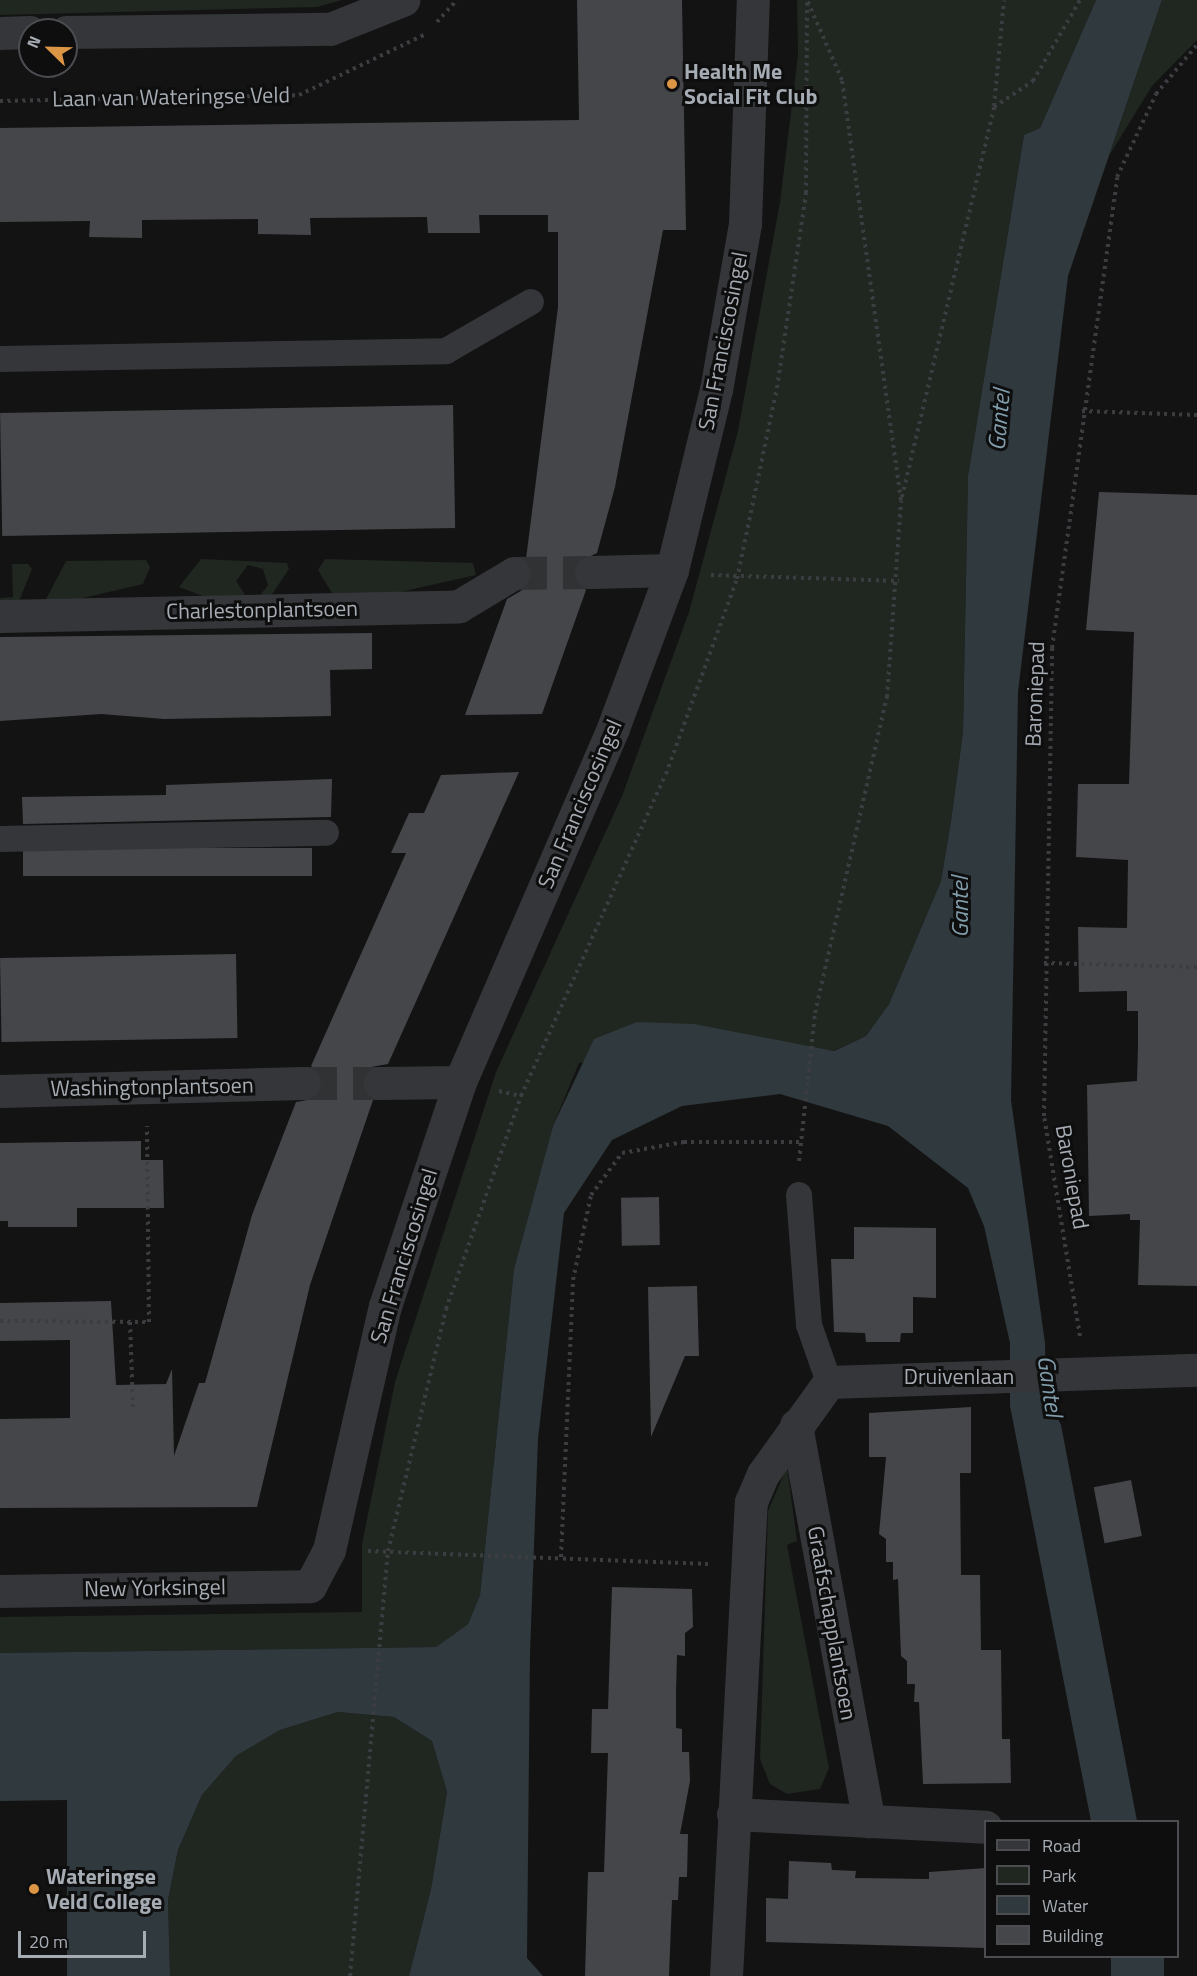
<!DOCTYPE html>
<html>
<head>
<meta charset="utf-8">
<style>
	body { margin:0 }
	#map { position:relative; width:1197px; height:1976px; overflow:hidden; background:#131314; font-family:"Titillium Web",sans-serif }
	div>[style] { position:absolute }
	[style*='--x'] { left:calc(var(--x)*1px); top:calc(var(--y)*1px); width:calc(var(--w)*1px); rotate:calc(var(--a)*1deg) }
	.green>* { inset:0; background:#202620 }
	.water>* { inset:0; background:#30393d; transform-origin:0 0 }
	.building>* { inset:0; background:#454649; transform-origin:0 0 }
	.pedestrian-tunnel>* { height:33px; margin-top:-16.5px; transform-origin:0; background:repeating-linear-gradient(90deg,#303234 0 33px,transparent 0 49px) }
	.path>* { height:4px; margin-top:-2px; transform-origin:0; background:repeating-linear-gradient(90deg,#3b3d40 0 3px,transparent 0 7.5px) }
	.service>* { height:26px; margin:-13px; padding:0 13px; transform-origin:13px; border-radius:13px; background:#343639 }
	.pedestrian>* { height:33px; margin:-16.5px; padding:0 16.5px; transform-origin:16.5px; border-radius:16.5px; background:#343639 }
	.minor>* { height:33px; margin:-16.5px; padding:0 16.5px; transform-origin:16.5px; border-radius:16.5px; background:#343639 }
	.tertiary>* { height:33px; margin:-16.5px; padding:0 16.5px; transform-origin:16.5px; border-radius:16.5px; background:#343639 }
	.dots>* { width:16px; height:16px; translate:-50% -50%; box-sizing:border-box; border:3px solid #0e0e0f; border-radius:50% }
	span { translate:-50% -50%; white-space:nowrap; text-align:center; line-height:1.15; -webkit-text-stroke:6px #0e0e0f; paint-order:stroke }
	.poi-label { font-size:22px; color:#a6acb3; font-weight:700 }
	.left { translate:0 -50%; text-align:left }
	.street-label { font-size:22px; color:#a6acb3 }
	.water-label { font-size:24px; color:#819caa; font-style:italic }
	.legend { position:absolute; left:984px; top:1820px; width:195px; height:138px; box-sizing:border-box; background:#0e0e0f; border:2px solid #4b4d51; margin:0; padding:8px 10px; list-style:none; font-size:18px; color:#a6acb3 }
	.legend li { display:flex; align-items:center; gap:12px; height:30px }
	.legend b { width:30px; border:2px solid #4b4d51 }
	.north { position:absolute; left:18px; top:18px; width:60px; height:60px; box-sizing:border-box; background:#0e0e0f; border:2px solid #4b4d51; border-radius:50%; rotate:293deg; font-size:16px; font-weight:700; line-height:24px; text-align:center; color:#a6acb3 }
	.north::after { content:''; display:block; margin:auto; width:21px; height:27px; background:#db9544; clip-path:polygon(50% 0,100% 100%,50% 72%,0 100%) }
	.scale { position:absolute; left:18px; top:1931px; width:128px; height:27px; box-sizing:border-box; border:3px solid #a6acb3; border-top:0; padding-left:8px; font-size:18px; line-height:21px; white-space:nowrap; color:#a6acb3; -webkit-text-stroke:4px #0e0e0f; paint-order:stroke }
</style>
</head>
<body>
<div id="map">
	<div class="green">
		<div style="clip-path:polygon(0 0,342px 0,317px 7px,0 15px)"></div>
		<div style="clip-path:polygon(797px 0,1096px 0,1040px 128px,1024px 135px,968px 476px,963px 732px,951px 821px,941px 881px,889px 1004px,866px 1036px,833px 1051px,773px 1044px,579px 1063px,553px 1126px,514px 1269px,480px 1595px,468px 1624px,436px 1647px,0 1653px,0 1617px,362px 1612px,362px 1544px,395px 1382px,496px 1072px,622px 796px,689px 612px,738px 431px,780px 202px,798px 55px)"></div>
		<div style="clip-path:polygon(1162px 0,1197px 0,1197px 40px,1152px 86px,1109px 156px)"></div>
		<div style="clip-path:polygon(201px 559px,287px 563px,289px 569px,271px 596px,261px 594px,268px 585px,263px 569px,248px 565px,236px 581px,246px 596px,211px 599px,179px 587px)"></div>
		<div style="clip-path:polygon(325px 559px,473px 563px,476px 575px,369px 599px,335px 598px,318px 570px)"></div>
		<div style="clip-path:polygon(146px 560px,150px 567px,143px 584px,58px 604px,46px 599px,66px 561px)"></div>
		<div style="clip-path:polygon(12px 564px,28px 564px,32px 569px,19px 601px,0 602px,0 598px,13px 597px)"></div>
		<div style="clip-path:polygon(787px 1467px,797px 1541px,787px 1545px,829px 1768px,820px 1789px,787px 1794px,770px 1784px,760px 1759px,768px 1511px)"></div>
		<div style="clip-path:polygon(338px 1712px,394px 1717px,432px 1741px,447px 1792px,431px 1889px,409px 1976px,170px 1976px,168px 1900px,178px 1850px,202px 1795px,236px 1756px,280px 1730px)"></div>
	</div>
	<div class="water">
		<div style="clip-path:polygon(1096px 0,1162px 0,1068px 276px,1018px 692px,1011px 1100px,1045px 1343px,1046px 1394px,1061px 1425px,1137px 1821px,1091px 1821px,1010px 1406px,1010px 1343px,984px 1226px,968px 1188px,888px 1126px,780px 1094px,682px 1106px,612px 1140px,564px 1213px,538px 1439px,530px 1653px,527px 1958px,543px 1976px,409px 1976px,431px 1889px,447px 1792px,432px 1741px,394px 1717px,338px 1712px,280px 1730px,236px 1756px,202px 1795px,178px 1850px,168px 1900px,170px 1976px,67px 1976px,67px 1800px,0 1801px,0 1653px,436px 1647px,468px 1624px,480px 1595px,514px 1269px,553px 1126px,594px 1039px,637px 1022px,694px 1024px,834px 1051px,866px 1036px,889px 1004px,941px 881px,951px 821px,963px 732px,968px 476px,1024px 135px,1040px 128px)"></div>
		<div style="left:1111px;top:1957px;width:53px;height:19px"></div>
	</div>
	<div class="building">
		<div style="clip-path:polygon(577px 0,682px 0,686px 230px,663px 230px,615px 487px,597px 553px,574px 564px,575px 581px,586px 590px,542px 714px,465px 715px,507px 599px,524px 589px,533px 573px,526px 559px,558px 307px,558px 232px,548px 232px,548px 215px,479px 215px,480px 233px,428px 233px,427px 217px,310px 218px,311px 235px,258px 234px,258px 219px,142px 220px,142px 238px,89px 237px,90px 221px,0 222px,0 128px,579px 120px)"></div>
		<div style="left:453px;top:405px;width:123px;height:453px;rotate:89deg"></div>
		<div style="clip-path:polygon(1099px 492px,1197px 495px,1197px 1286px,1138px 1285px,1140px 1220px,1130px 1220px,1130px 1214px,1089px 1216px,1087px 1085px,1137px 1081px,1138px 1046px,1138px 1011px,1127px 1011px,1127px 991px,1079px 992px,1078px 927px,1127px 928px,1128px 860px,1076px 857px,1078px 784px,1129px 784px,1134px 632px,1086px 630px)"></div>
		<div style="clip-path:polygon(372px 633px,372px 669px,330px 670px,331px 716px,164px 719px,101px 714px,0 721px,0 637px)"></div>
		<div style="clip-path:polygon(519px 772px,388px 1064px,371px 1067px,363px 1074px,364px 1092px,373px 1100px,310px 1285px,257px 1507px,0 1508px,0 1419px,70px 1418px,70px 1340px,0 1341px,0 1303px,111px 1301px,116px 1385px,166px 1384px,172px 1369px,174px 1456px,199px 1383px,205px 1383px,252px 1215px,296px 1102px,313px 1099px,321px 1091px,320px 1074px,311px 1066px,406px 853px,391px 853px,409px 813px,424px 813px,441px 775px)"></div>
		<div style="clip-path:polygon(332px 779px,331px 817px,23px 824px,22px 797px,166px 795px,166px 785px)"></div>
		<div style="left:312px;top:848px;width:28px;height:289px;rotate:90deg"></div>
		<div style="left:236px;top:954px;width:84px;height:236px;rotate:89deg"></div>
		<div style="clip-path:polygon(141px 1141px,141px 1160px,163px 1160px,164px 1208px,77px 1208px,77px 1227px,8px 1227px,8px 1221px,0 1221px,0 1143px)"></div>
		<div style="left:659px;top:1197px;width:48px;height:38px;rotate:89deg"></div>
		<div style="clip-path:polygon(854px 1227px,936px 1228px,936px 1298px,913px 1297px,913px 1333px,901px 1333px,900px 1342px,866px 1342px,865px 1333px,834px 1332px,831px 1259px,854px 1259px)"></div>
		<div style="clip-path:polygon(697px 1286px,699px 1356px,685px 1356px,651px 1437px,648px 1287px)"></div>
		<div style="clip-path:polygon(971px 1407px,971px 1473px,960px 1473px,961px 1575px,980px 1575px,981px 1650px,1001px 1650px,1002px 1739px,1010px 1739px,1011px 1783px,923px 1784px,919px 1702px,914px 1702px,915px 1684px,907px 1684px,907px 1661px,901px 1656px,898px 1579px,893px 1580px,893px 1562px,886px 1562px,886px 1539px,879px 1534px,886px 1457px,869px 1457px,869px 1413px)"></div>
		<div style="left:1131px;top:1480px;width:57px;height:38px;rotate:79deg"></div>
		<div style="clip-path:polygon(612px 1587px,692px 1589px,693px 1627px,685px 1633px,685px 1656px,677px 1655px,676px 1693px,676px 1728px,682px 1729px,682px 1752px,689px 1752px,690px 1781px,680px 1834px,688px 1834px,687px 1877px,679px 1877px,678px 1900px,672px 1900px,669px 1976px,585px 1976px,588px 1872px,604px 1872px,608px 1753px,591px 1753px,592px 1709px,608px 1709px)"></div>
		<div style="clip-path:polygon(789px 1861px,831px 1863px,832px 1870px,856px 1871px,855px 1878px,929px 1879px,929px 1872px,986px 1868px,986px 1948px,766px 1942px,766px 1898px,788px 1899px)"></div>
	</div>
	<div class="pedestrian-tunnel">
		<div style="--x:514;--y:573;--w:77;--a:-0.7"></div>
		<div style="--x:304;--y:1083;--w:76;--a:0"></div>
	</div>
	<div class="path">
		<div style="--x:437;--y:22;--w:30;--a:-48"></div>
		<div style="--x:0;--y:101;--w:299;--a:-1.1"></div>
		<div style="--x:299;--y:95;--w:141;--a:-25.7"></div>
		<div style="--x:994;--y:106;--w:106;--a:-84.6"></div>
		<div style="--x:1082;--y:411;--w:115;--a:2"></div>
		<div style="--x:902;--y:497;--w:401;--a:-76.7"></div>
		<div style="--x:994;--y:107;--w:47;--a:-33.7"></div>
		<div style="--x:1033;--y:81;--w:94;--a:-59.9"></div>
		<div style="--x:711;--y:575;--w:188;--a:1.8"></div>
		<div style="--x:1044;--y:963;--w:153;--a:1.5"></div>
		<div style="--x:499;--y:1091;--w:23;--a:13"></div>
		<div style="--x:799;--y:1161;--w:149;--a:-83.8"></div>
		<div style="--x:815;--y:1013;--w:324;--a:-77.2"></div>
		<div style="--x:887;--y:697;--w:197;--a:-85.9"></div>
		<div style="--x:901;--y:500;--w:424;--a:-98"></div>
		<div style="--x:842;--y:80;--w:87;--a:-113.6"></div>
		<div style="--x:0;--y:1321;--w:149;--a:0.4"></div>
		<div style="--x:149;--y:1322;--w:196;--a:-90.6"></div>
		<div style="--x:130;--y:1322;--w:88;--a:88"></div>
		<div style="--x:1080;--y:1336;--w:223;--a:-99.3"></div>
		<div style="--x:1044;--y:1116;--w:468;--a:-89"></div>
		<div style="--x:1052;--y:648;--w:475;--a:-82.1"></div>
		<div style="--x:1117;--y:177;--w:92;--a:-64.8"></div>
		<div style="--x:1156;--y:94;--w:64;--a:-50.1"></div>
		<div style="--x:368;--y:1551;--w:341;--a:2.2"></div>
		<div style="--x:561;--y:1557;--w:277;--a:-87.5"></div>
		<div style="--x:573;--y:1280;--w:87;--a:-78"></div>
		<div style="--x:591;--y:1195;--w:52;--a:-53.6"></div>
		<div style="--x:622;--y:1153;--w:63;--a:-10.1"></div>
		<div style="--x:684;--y:1142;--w:116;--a:0"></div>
		<div style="--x:350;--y:1976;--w:427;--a:-84.9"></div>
		<div style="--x:388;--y:1551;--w:249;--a:-76.5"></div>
		<div style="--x:446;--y:1309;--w:226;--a:-70.6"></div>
		<div style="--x:521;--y:1096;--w:353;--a:-65.8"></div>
		<div style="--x:666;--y:774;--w:208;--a:-70"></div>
		<div style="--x:737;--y:579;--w:195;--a:-78.2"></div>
		<div style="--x:777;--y:388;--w:197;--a:-81.5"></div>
		<div style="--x:806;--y:193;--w:190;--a:-89.7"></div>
	</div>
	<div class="service">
		<div style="--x:0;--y:359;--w:446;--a:-1"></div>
		<div style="--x:446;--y:351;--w:98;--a:-30"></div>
		<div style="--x:0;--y:839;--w:326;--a:-1.1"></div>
		<div style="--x:799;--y:1195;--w:130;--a:85.6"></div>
		<div style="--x:809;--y:1325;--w:60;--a:70.7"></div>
	</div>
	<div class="pedestrian">
		<div style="--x:591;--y:572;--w:81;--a:-1.4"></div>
		<div style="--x:0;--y:616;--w:459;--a:-1.2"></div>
		<div style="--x:459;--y:606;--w:64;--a:-31"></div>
		<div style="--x:380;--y:1083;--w:80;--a:-0.7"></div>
		<div style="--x:0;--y:1091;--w:304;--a:-1.5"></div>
	</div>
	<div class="minor">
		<div style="--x:796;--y:1425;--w:403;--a:79.6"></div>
		<div style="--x:0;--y:1591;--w:310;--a:-0.9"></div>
		<div style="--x:310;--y:1586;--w:41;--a:-62.2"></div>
		<div style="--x:329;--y:1550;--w:250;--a:-77.1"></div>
		<div style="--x:385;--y:1306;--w:236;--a:-71.5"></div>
		<div style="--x:460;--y:1082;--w:386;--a:-66.6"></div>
		<div style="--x:613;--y:728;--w:169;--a:-69.5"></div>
		<div style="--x:672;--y:570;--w:185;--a:-76.3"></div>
		<div style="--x:716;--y:390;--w:169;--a:-80.1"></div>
		<div style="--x:745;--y:224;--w:224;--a:-88"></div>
		<div style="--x:733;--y:1814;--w:253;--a:2.9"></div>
		<div style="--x:726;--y:1976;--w:475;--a:-87"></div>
		<div style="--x:751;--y:1502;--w:30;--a:-67"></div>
		<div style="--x:763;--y:1474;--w:113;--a:-54.3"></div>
		<div style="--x:829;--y:1382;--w:368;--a:-1.9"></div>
	</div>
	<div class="tertiary">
		<div style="--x:66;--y:32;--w:264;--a:-0.7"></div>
		<div style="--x:330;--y:29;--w:79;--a:-21.7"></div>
		<div style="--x:0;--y:33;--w:30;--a:-2"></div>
	</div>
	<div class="dots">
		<div style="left:672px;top:84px;background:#db9544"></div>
		<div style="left:34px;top:1889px;background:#db9544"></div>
	</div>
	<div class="poi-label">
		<span class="left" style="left:684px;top:84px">Health Me<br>Social Fit Club</span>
		<span class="left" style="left:46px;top:1889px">Wateringse<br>Veld College</span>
	</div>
	<div class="street-label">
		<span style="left:171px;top:97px;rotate:-1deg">Laan van Wateringse Veld</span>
		<span style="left:723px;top:341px;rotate:-79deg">San Franciscosingel</span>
		<span style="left:262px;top:610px;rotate:-1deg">Charlestonplantsoen</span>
		<span style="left:1035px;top:694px;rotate:-88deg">Baroniepad</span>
		<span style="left:580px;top:804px;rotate:-67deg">San Franciscosingel</span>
		<span style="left:152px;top:1087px;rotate:-1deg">Washingtonplantsoen</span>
		<span style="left:1072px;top:1177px;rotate:80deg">Baroniepad</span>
		<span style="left:404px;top:1256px;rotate:-73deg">San Franciscosingel</span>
		<span style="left:959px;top:1377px">Druivenlaan</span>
		<span style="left:155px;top:1588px;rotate:-1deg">New Yorksingel</span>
		<span style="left:832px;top:1623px;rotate:80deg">Graafschapplantsoen</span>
	</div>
	<div class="water-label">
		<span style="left:999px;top:420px;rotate:-85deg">Gantel</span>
		<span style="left:960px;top:907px;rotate:-90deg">Gantel</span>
		<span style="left:1050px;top:1386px;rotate:82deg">Gantel</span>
	</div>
	<ul class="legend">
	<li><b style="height:8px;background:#343639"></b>Road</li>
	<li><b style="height:16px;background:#202620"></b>Park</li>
	<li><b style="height:16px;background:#30393d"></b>Water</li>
	<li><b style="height:16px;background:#454649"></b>Building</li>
	</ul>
	<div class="north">N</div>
	<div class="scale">20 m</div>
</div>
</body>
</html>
